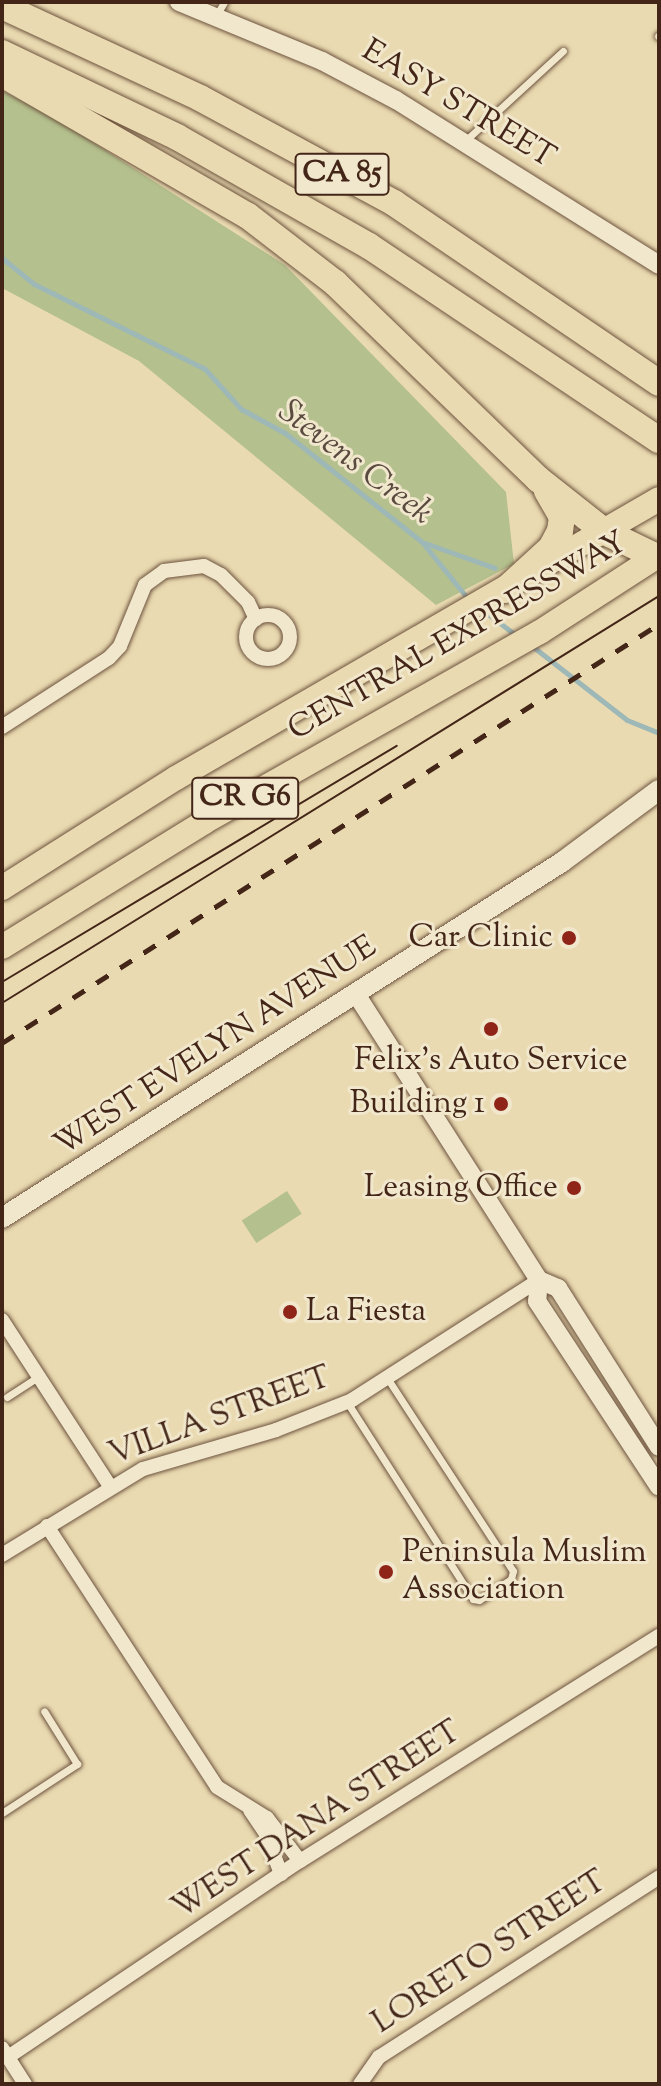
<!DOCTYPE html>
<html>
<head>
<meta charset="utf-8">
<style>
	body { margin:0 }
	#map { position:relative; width:661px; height:2086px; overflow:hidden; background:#eadab1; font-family:"Sorts Mill Goudy",serif }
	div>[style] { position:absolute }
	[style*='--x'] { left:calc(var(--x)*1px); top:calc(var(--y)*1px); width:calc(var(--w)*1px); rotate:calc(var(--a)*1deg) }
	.green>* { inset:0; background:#b4c08e; transform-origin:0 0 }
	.stream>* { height:5px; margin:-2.5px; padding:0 2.5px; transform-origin:2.5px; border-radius:2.5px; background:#9db8b7 }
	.roads { filter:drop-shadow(0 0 2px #6d533e) drop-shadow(0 0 2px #6d533e) }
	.service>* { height:7px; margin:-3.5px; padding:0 3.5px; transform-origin:3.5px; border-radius:3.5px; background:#f1e7cc }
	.minor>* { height:14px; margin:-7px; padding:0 7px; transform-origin:7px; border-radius:7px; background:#f1e7cc }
	.minor>.ring { margin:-7px; padding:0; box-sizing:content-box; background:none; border:14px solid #f1e7cc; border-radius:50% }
	.tertiary>* { height:18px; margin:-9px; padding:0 9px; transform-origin:9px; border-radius:9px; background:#f1e7cc }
	.secondary>* { height:20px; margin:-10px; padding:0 10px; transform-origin:10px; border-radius:10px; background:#f1e7cc }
	.trunk>* { height:24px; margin:-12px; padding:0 12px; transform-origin:12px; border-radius:12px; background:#eadab1 }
	.motorway>* { height:26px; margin:-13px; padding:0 13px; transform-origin:13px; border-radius:13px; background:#eadab1 }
	.tram>* { height:2px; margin:-1px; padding:0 1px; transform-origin:1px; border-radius:1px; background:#432618 }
	.rail>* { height:5px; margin-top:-2.5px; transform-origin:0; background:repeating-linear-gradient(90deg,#432618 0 14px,transparent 0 28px) }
	.dots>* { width:22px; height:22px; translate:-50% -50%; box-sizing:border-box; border:4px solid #f1e7cc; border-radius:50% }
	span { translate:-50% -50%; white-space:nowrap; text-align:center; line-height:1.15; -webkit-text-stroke:6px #f1e7cc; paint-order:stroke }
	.shield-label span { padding:2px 6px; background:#f1e7cc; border:2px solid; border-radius:6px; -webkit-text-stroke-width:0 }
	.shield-label { font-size:30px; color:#432618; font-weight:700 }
	.street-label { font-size:32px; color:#432618 }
	.poi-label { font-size:32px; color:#432618 }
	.right { translate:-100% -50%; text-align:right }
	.left { translate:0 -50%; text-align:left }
	.water-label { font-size:34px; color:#5a4a40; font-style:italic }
	.frame { position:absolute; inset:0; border:4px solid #432618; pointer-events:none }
</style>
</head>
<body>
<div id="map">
	<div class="green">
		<div style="clip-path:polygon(2px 91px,55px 118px,285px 265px,506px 492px,514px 564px,436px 605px,139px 361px,2px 288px)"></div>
		<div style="left:287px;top:1191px;width:27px;height:54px;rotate:57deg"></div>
	</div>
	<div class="stream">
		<div style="--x:2;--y:258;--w:41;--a:39.1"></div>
		<div style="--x:34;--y:284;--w:191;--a:26.4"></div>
		<div style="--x:205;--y:369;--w:54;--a:48"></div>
		<div style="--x:241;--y:409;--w:50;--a:28.6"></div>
		<div style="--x:285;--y:433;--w:175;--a:38.5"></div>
		<div style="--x:422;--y:542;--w:75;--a:51"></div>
		<div style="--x:425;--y:543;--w:74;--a:19.7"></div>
		<div style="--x:484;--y:611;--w:41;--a:37.1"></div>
		<div style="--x:532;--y:646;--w:120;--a:37.9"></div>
		<div style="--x:627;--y:720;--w:35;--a:22"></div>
	</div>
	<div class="roads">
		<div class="service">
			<div style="--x:216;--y:16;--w:16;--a:-60"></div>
			<div style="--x:658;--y:36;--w:1;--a:-45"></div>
			<div style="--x:465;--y:141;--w:133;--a:-42.6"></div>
			<div style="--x:7;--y:1397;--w:38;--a:-33"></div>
			<div style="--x:347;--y:1402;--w:234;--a:57.4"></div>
			<div style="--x:473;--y:1599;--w:6;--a:9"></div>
			<div style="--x:479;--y:1600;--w:38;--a:-33"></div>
			<div style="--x:511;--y:1579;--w:8;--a:-76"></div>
			<div style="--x:513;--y:1571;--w:230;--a:-123.1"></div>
			<div style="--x:2;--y:1813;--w:90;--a:-33.2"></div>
			<div style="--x:77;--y:1764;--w:62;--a:-121.9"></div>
		</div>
		<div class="minor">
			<div class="ring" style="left:246px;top:615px;width:30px;height:30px"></div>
			<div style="--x:2;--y:727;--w:127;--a:-32.8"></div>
			<div style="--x:109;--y:658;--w:16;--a:-47"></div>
			<div style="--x:120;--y:646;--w:66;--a:-67.7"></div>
			<div style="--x:145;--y:585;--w:24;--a:-36"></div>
			<div style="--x:164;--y:571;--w:40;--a:-7.1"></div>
			<div style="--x:204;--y:566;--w:19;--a:28"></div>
			<div style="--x:221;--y:575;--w:38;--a:45"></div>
			<div style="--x:248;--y:602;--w:19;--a:65"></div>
			<div style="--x:2;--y:1320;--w:198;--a:57"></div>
			<div style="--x:47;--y:1526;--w:311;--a:56.9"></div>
			<div style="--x:217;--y:1787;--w:59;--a:31.8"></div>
			<div style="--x:267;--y:1818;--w:54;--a:52.5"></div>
			<div style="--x:2;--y:1555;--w:165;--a:-31.4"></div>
			<div style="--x:143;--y:1469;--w:139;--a:-16.3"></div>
			<div style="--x:276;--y:1430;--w:82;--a:-21.5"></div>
			<div style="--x:352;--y:1400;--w:222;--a:-32.7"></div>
			<div style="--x:250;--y:1810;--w:29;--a:56"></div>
			<div style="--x:266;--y:1834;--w:43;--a:69.4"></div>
			<div style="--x:2;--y:2048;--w:43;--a:57.4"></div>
			<div style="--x:8;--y:2057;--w:352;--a:-33.9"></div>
			<div style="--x:300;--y:1861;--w:424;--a:-32.1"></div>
			<div style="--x:360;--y:2084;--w:33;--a:-55"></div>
			<div style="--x:379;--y:2057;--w:333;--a:-32.7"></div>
		</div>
		<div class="tertiary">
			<div style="--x:179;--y:2;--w:155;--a:22.4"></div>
			<div style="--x:322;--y:61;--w:84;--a:27.8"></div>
			<div style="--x:396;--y:100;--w:310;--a:32.1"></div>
			<div style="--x:356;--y:994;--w:340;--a:57.4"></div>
			<div style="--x:539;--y:1280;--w:21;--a:95"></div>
			<div style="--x:537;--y:1301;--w:222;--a:56.7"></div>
			<div style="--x:539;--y:1280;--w:21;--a:23"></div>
			<div style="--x:558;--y:1288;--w:188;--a:57.6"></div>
		</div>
		<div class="secondary">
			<div style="--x:2;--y:1218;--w:664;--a:-32.44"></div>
			<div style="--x:562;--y:862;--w:121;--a:-36.6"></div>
		</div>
		<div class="trunk">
			<div style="--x:2;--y:888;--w:206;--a:-32.3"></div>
			<div style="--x:176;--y:778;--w:558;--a:-30.01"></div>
			<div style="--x:2;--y:947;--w:238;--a:-31.7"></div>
			<div style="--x:204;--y:822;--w:386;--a:-29.5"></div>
			<div style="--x:540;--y:632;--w:142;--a:-32.9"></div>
		</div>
		<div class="motorway">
			<div style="--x:2;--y:6;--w:218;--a:24.9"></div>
			<div style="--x:200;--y:98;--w:221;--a:28.4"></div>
			<div style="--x:394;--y:203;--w:320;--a:34.2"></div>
			<div style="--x:2;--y:53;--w:194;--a:25.6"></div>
			<div style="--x:177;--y:137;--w:221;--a:29.6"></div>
			<div style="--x:369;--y:246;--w:349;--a:33.8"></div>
			<div style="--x:2;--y:74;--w:284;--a:30"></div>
			<div style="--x:248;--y:216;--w:110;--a:37.6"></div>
			<div style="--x:335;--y:283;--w:282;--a:44"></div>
			<div style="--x:538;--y:479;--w:85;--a:38.3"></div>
			<div style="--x:605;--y:532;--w:58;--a:25.7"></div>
			<div style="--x:505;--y:590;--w:62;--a:-42.4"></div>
			<div style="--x:551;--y:548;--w:19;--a:-62"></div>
			<div style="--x:560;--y:531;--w:14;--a:-82"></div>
			<div style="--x:562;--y:517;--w:30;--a:-120"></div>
		</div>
	</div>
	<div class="tram">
		<div style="--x:2;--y:982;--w:460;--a:-30.9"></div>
		<div style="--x:2;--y:1003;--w:773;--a:-31.78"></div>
	</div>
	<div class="rail">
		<div style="--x:2;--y:1043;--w:779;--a:-32.53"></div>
	</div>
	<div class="dots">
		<div style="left:569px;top:938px;background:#8f2418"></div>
		<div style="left:491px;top:1029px;background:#8f2418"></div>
		<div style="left:501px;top:1104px;background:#8f2418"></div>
		<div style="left:574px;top:1188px;background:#8f2418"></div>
		<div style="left:290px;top:1312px;background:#8f2418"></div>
		<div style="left:386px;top:1572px;background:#8f2418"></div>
	</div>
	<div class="shield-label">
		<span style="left:342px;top:174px">CA 85</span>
		<span style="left:245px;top:798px">CR G6</span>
	</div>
	<div class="street-label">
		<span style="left:458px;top:105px;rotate:31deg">EASY STREET</span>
		<span style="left:458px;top:637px;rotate:-30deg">CENTRAL EXPRESSWAY</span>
		<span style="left:216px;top:1047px;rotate:-33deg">WEST EVELYN AVENUE</span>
		<span style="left:220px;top:1417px;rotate:-20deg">VILLA STREET</span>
		<span style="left:317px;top:1821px;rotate:-33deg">WEST DANA STREET</span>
		<span style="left:490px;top:1953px;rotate:-33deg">LORETO STREET</span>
	</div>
	<div class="poi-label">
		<span class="right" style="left:553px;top:938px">Car Clinic</span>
		<span style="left:491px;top:1061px">Felix's Auto Service</span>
		<span class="right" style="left:485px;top:1104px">Building 1</span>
		<span class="right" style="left:558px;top:1188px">Leasing Office</span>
		<span class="left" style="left:306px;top:1312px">La Fiesta</span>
		<span class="left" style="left:402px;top:1572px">Peninsula Muslim<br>Association</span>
	</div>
	<div class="water-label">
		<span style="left:355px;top:463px;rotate:37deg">Stevens Creek</span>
	</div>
	<div class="frame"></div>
</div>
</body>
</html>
